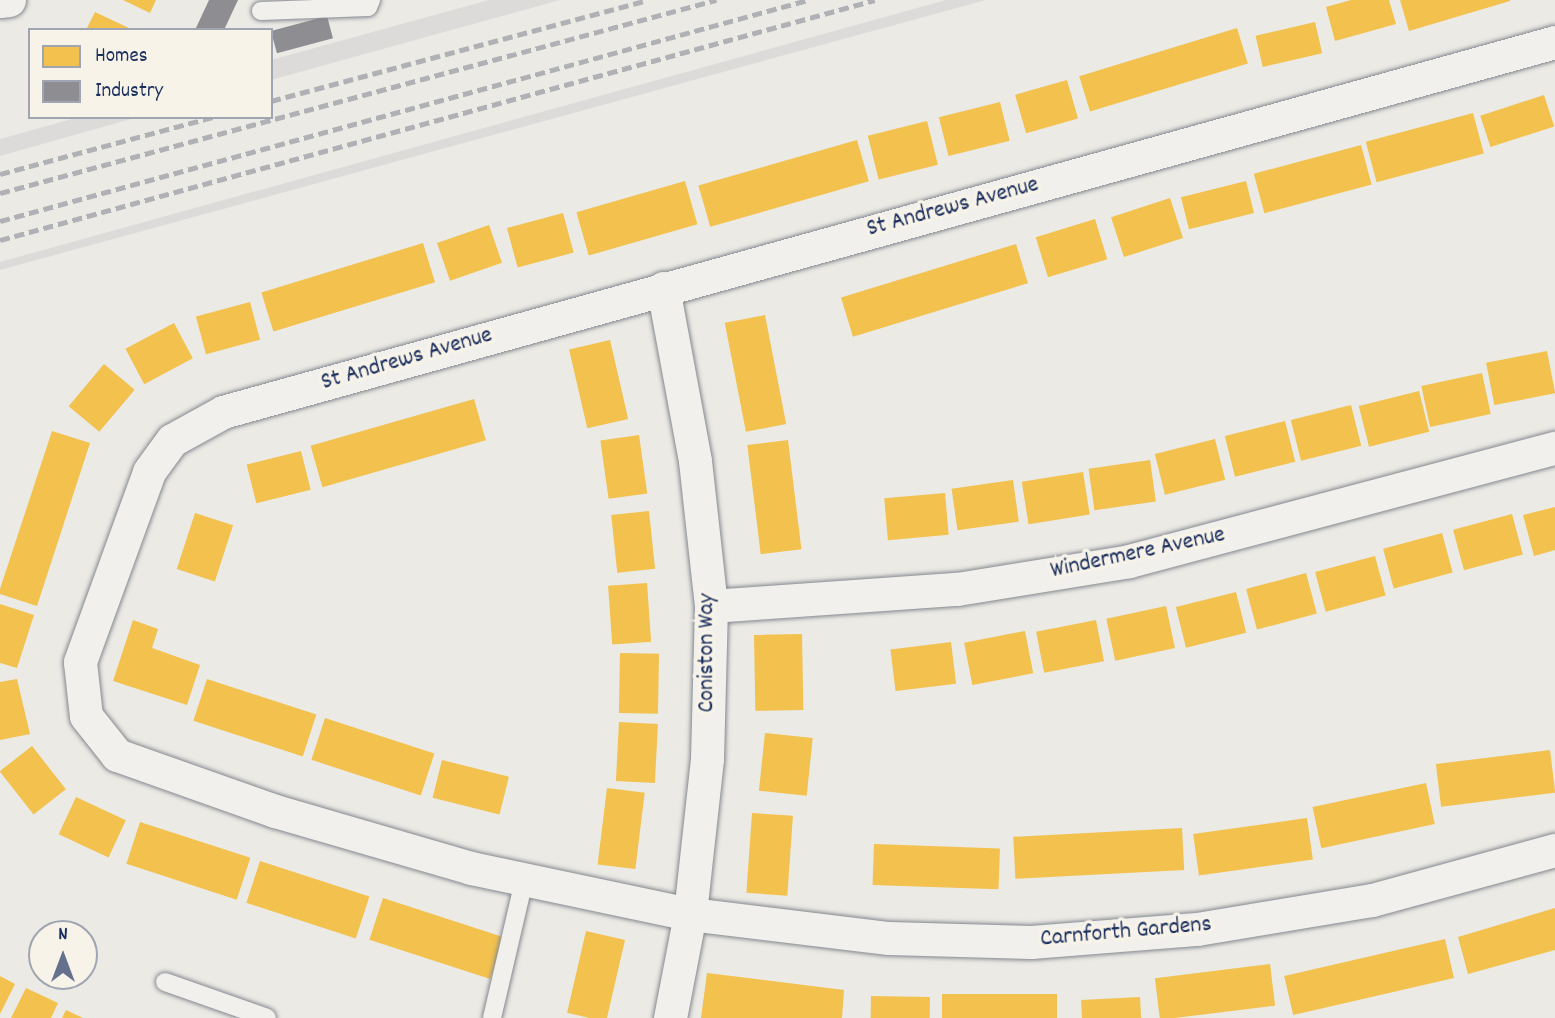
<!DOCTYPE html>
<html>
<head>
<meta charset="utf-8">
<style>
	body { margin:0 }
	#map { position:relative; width:1555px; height:1018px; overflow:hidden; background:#ebeae5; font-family:Dekko,sans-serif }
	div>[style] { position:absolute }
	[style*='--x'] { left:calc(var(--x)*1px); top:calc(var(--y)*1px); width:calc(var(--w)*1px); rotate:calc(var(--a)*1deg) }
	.green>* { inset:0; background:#dcdbd9 }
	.homes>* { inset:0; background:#f2c14e; transform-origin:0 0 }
	.industry>* { inset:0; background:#8d8d92; transform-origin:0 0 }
	.roads { filter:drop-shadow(0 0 2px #85888f) drop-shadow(0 0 2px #85888f) }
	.lane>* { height:18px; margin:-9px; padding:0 9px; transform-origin:9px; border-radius:9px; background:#f1f0ec }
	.street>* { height:33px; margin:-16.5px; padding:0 16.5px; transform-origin:16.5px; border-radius:16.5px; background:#f1f0ec }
	.rail>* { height:5px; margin-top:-2.5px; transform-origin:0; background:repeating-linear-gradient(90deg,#b0b1b4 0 10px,transparent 0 15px) }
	span { translate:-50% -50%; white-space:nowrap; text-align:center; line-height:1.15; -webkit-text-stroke:7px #f7f3e8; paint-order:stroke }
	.street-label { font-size:24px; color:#1b2f5e }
	.legend { position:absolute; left:28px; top:28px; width:245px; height:91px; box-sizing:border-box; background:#f7f3e8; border:2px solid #9fa5b1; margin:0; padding:9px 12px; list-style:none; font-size:21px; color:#1b2f5e }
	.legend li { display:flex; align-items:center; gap:14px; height:35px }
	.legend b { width:35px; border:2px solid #9fa5b1 }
	.north { position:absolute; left:28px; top:920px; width:70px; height:70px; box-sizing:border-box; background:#f7f3e8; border:2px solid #9fa5b1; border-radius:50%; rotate:0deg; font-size:19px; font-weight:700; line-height:28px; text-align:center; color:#1b2f5e }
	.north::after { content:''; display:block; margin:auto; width:24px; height:32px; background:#64708d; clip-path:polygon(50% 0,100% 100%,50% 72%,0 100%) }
</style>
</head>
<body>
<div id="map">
	<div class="green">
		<div style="clip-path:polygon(489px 0,560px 0,271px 80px,271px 60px)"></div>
		<div style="clip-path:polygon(946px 0,986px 0,0 270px,0 262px)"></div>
		<div style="clip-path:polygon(79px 117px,138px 117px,0 156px,0 139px)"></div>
	</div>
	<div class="homes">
		<div style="clip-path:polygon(123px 0,156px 0,150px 13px)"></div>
		<div style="clip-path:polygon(1351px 0,1389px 0,1396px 24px,1335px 41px,1326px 7px)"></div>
		<div style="clip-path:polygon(1400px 0,1510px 0,1510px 1px,1409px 31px)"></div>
		<div style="clip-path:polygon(95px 12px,133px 30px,86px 30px)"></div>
		<div style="left:1315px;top:22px;width:32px;height:61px;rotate:77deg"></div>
		<div style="left:1237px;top:28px;width:37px;height:165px;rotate:73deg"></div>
		<div style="left:1067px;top:80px;width:40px;height:54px;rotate:74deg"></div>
		<div style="left:1544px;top:95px;width:33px;height:67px;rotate:72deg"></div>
		<div style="left:1000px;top:102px;width:40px;height:63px;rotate:76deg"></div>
		<div style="left:1473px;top:113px;width:42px;height:111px;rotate:75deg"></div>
		<div style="left:927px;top:121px;width:45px;height:61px;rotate:76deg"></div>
		<div style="left:857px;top:140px;width:43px;height:165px;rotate:74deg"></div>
		<div style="left:1361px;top:145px;width:41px;height:111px;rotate:75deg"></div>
		<div style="left:685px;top:181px;width:45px;height:113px;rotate:74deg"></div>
		<div style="left:1246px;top:181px;width:33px;height:67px;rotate:76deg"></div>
		<div style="left:1170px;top:198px;width:42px;height:62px;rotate:72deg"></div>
		<div style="left:563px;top:213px;width:41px;height:58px;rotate:75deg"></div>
		<div style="left:1095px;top:219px;width:42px;height:62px;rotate:73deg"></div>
		<div style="left:489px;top:225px;width:40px;height:55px;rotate:71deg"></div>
		<div style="left:423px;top:243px;width:41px;height:169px;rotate:73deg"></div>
		<div style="left:1016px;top:244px;width:41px;height:183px;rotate:73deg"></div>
		<div style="left:250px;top:302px;width:39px;height:56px;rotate:75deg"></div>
		<div style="left:765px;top:315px;width:111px;height:41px;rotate:79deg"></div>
		<div style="left:174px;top:323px;width:40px;height:55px;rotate:62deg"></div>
		<div style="left:610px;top:340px;width:81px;height:42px;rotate:77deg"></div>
		<div style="left:1547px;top:351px;width:43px;height:62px;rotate:79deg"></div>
		<div style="left:104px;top:364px;width:40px;height:55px;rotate:40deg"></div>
		<div style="left:1482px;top:373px;width:42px;height:62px;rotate:78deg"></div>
		<div style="left:1419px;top:391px;width:42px;height:62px;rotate:76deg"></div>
		<div style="left:474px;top:399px;width:43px;height:170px;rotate:74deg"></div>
		<div style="left:1351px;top:405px;width:42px;height:62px;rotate:76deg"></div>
		<div style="left:1285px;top:421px;width:42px;height:62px;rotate:76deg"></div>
		<div style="clip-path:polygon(52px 431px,90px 443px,37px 606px,0 594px,0 589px)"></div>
		<div style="left:639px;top:435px;width:59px;height:39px;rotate:82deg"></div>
		<div style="left:1215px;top:439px;width:42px;height:62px;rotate:76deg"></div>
		<div style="left:788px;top:440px;width:110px;height:41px;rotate:83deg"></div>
		<div style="left:301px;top:451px;width:40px;height:56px;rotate:76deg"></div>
		<div style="left:1150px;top:460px;width:42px;height:62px;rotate:82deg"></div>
		<div style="left:1083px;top:472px;width:43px;height:62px;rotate:81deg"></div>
		<div style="left:1013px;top:480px;width:42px;height:62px;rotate:82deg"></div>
		<div style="left:945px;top:493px;width:42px;height:61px;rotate:85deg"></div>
		<div style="clip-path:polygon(1555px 507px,1555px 550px,1534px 556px,1523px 515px)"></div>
		<div style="left:649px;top:511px;width:58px;height:38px;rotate:84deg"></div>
		<div style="left:195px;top:513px;width:40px;height:59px;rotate:18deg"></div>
		<div style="left:1512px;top:514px;width:42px;height:61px;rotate:75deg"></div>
		<div style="left:1442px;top:533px;width:41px;height:61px;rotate:75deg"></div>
		<div style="left:1375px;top:556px;width:41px;height:62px;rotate:75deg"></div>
		<div style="left:1306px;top:573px;width:42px;height:62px;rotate:75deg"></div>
		<div style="left:647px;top:583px;width:59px;height:39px;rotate:86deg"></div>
		<div style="left:1236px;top:592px;width:42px;height:62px;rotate:76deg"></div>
		<div style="clip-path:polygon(0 604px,34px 615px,17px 668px,0 663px)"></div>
		<div style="left:1166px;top:606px;width:43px;height:61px;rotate:78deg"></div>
		<div style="clip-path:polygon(133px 620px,158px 629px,152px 648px,200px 665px,187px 705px,113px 681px)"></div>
		<div style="left:1096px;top:620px;width:42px;height:61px;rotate:79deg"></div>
		<div style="left:1025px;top:631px;width:43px;height:62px;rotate:79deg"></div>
		<div style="left:802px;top:634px;width:76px;height:48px;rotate:89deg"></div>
		<div style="left:951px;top:642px;width:42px;height:61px;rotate:83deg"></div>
		<div style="left:620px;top:653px;width:39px;height:60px;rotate:1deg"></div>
		<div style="clip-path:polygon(17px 679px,30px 734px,0 740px,0 682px)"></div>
		<div style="left:207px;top:679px;width:115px;height:44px;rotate:18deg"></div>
		<div style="left:325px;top:718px;width:115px;height:44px;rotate:18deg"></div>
		<div style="left:619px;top:722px;width:39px;height:59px;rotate:3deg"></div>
		<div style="left:765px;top:733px;width:48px;height:58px;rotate:6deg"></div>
		<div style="left:32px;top:746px;width:55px;height:41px;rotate:52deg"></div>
		<div style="left:1550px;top:750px;width:43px;height:115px;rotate:83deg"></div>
		<div style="left:442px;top:760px;width:69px;height:39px;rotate:14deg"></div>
		<div style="left:1426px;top:783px;width:42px;height:116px;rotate:78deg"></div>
		<div style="left:607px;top:788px;width:38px;height:77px;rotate:7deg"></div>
		<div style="left:76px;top:797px;width:55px;height:41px;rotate:25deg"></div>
		<div style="left:752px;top:813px;width:41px;height:80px;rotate:4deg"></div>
		<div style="left:1307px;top:818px;width:42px;height:115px;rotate:82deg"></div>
		<div style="left:140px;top:822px;width:116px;height:44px;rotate:18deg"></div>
		<div style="left:1182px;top:828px;width:42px;height:169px;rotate:87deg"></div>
		<div style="left:874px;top:844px;width:126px;height:41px;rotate:2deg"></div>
		<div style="left:260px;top:861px;width:115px;height:44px;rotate:18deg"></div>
		<div style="left:383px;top:898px;width:127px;height:44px;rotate:18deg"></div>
		<div style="clip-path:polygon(1555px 908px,1555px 950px,1468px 974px,1458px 937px)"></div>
		<div style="left:586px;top:931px;width:40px;height:84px;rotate:13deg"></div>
		<div style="left:1445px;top:939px;width:40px;height:165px;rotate:77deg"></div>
		<div style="left:1270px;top:964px;width:42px;height:116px;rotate:83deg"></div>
		<div style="clip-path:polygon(707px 973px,844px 990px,842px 1018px,701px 1018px)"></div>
		<div style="clip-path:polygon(0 976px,15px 984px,0 1014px)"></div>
		<div style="clip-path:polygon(26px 988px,58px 1003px,51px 1018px,11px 1018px)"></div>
		<div style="left:1057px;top:994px;width:24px;height:115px;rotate:90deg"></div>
		<div style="left:871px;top:996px;width:59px;height:22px;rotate:1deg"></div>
		<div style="left:1140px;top:997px;width:21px;height:59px;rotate:87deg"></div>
		<div style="clip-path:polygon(66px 1010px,83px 1018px,62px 1018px)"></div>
	</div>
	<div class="industry">
		<div style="clip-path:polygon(209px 0,238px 0,224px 30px,195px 30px)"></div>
		<div style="left:327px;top:16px;width:23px;height:58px;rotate:75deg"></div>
	</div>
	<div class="roads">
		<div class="lane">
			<div style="--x:261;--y:11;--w:107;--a:-2.1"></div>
			<div style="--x:368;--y:7;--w:8;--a:-67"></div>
			<div style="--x:165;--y:982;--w:108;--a:19.4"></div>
			<div style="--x:492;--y:1018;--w:142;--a:-76.9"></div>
		</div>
		<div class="street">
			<div style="--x:0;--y:1;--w:9;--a:-6"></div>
			<div style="--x:1555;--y:42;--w:1382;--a:164.48"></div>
			<div style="--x:223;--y:412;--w:58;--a:151.2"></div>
			<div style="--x:172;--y:440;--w:39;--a:126"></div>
			<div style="--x:149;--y:472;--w:202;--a:110"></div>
			<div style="--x:80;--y:662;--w:54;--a:83.7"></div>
			<div style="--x:86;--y:716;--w:50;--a:51.5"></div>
			<div style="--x:117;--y:755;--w:168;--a:19.5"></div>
			<div style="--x:275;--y:811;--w:204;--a:16.2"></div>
			<div style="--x:471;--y:868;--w:224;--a:11.9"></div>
			<div style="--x:690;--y:914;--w:200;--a:6.9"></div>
			<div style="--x:889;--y:938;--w:142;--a:1.6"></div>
			<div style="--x:1031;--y:942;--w:167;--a:-4.5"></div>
			<div style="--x:1197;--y:929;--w:177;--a:-9.4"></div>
			<div style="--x:1372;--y:900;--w:190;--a:-15.3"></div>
			<div style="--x:663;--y:288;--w:176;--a:79.5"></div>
			<div style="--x:695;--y:461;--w:146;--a:83.7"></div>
			<div style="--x:711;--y:606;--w:153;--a:91.5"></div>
			<div style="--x:707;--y:759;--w:156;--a:96.3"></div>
			<div style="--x:690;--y:914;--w:106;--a:100.9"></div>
			<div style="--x:711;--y:606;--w:247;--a:-4"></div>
			<div style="--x:957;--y:589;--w:174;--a:-9.2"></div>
			<div style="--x:1129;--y:561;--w:441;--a:-14.9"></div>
		</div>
	</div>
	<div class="rail">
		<div style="--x:271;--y:101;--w:390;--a:-15"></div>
		<div style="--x:0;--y:174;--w:220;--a:-15"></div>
		<div style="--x:0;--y:193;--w:742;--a:-15.09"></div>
		<div style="--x:0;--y:221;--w:838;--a:-15.3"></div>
		<div style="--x:0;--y:240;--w:907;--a:-15.34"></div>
	</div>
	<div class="street-label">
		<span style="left:953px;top:208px;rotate:-15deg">St Andrews Avenue</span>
		<span style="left:407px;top:360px;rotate:-16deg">St Andrews Avenue</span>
		<span style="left:1138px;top:554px;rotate:-12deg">Windermere Avenue</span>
		<span style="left:708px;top:653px;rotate:-90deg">Coniston Way</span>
		<span style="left:1126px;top:933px;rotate:-5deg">Carnforth Gardens</span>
	</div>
	<ul class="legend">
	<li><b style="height:19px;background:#f2c14e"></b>Homes</li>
	<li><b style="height:19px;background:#8d8d92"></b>Industry</li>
	</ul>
	<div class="north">N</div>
</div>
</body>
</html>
